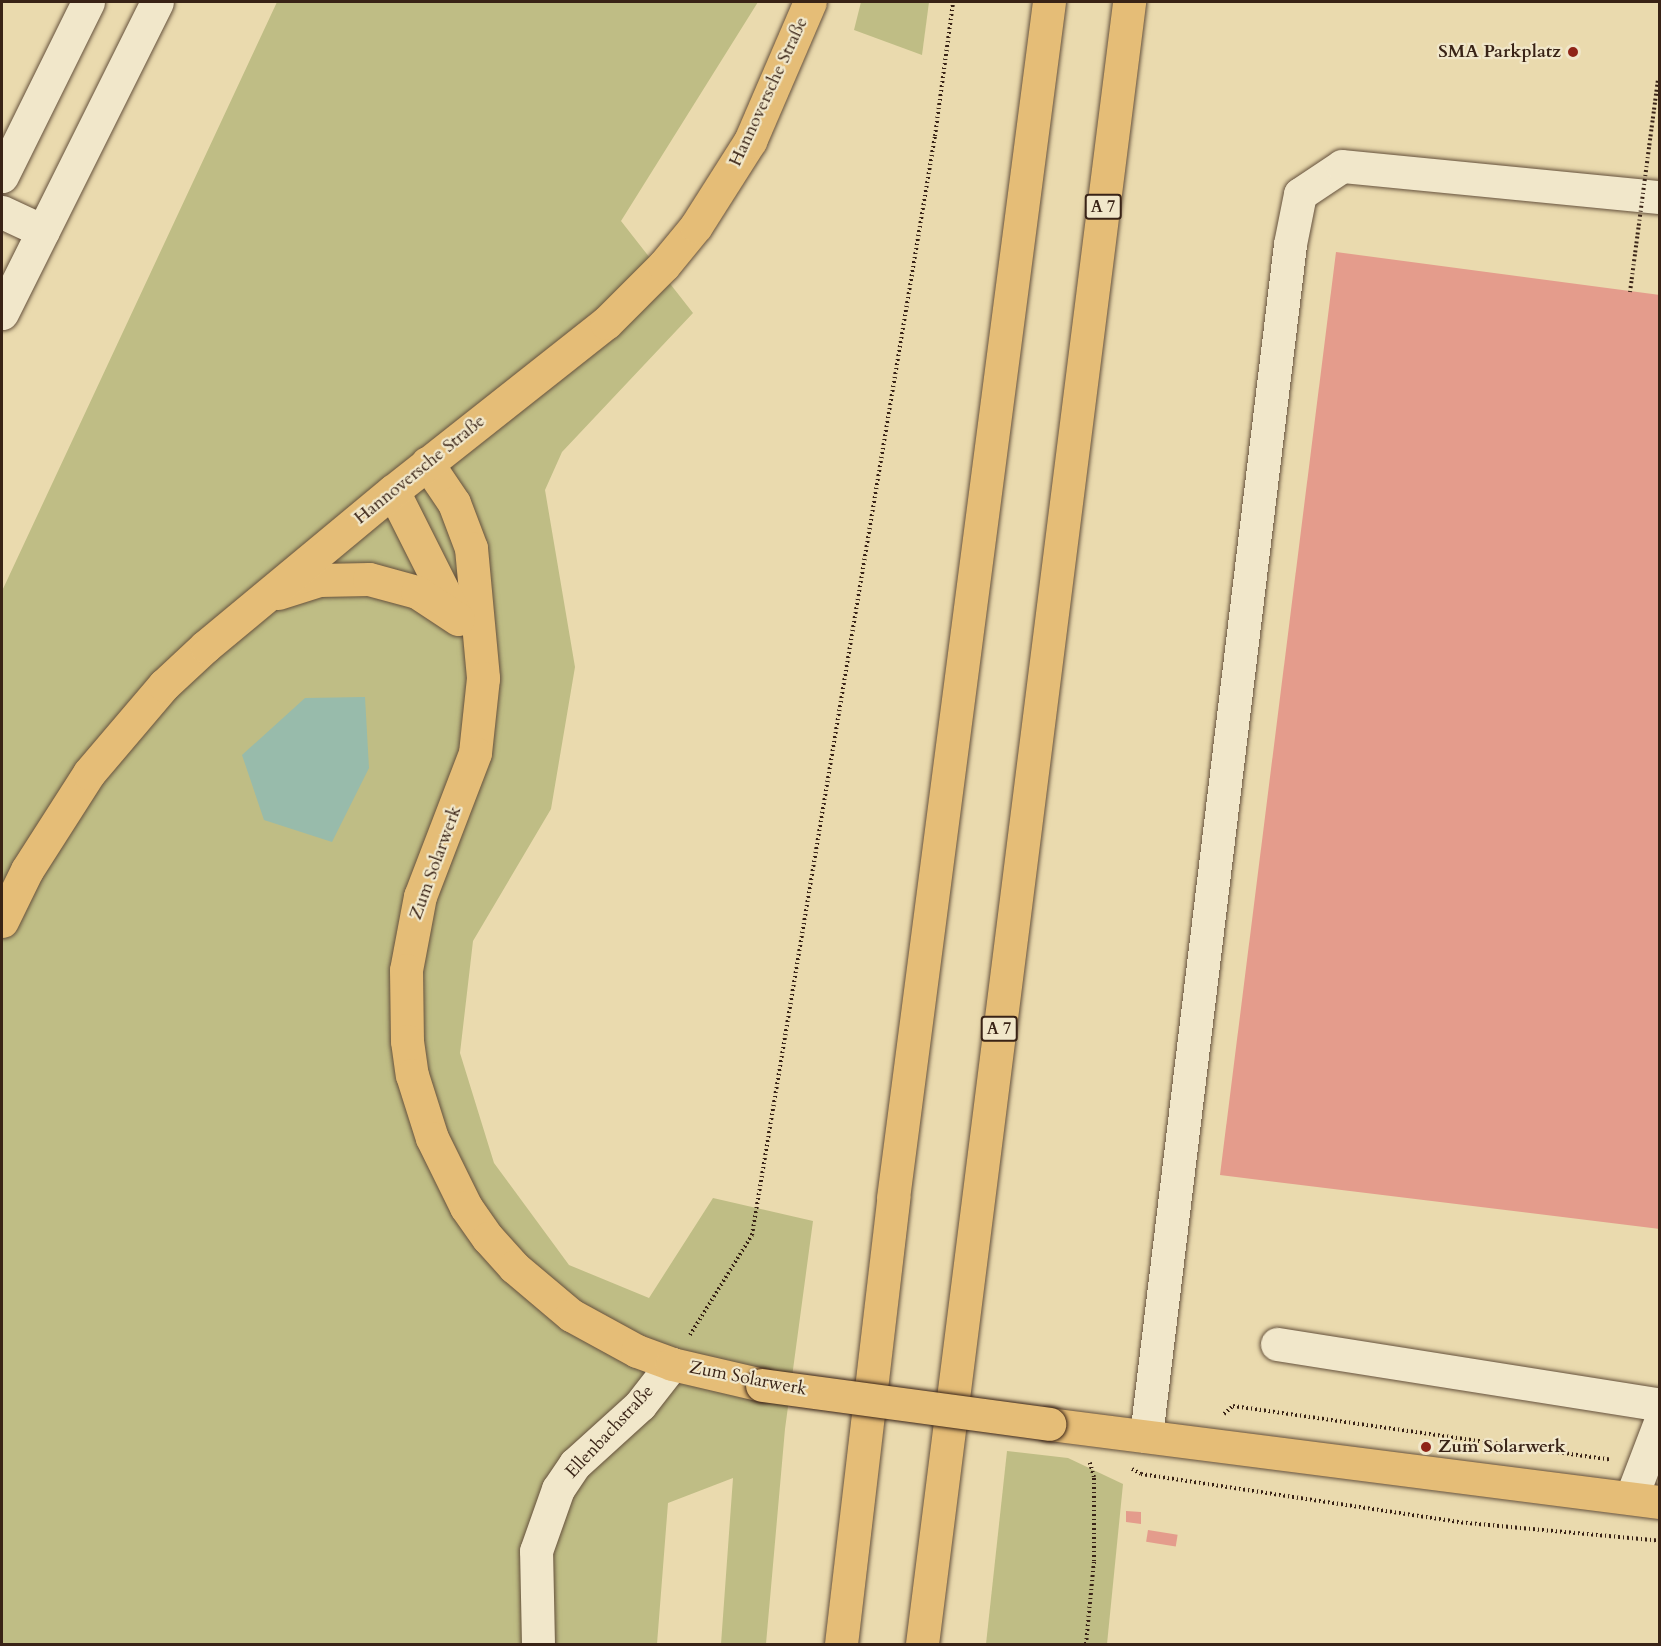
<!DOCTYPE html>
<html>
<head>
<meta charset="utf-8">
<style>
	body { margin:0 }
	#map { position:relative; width:1661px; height:1646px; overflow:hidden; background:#eadaae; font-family:Cardo,serif }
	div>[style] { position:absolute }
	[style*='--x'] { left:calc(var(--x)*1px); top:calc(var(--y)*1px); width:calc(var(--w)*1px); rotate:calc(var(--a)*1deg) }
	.green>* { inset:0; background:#bfbd85 }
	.water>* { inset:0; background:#98bbab }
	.building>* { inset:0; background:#e49c8c; transform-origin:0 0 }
	.path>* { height:4px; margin-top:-2px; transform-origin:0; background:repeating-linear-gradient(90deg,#392316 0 1.5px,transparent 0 4.5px) }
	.roads { filter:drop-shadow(0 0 2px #65513c) drop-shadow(0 0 2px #65513c) }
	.minor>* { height:33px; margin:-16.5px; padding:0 16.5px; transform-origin:16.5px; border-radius:16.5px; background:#f1e7ca }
	.major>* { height:33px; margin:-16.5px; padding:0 16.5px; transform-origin:16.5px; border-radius:16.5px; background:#e5bd77 }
	.highway>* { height:33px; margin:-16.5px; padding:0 16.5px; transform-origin:16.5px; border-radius:16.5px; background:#e5bd77 }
	.path-bridge>* { height:4px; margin-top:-2px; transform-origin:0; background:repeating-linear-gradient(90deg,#392316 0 1.5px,transparent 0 4.5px) }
	.bridges { filter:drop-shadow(0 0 2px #392316) drop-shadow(0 0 2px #392316) }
	.major-bridge>* { height:33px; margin:-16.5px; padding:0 16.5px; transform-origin:16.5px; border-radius:16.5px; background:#e5bd77 }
	.dots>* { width:16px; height:16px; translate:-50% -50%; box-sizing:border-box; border:3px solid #f1e7ca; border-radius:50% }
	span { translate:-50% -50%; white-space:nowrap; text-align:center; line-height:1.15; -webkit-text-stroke:4.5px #f1e7ca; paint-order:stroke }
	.shield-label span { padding:2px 4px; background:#f1e7ca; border:2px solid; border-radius:4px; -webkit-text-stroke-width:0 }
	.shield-label { font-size:16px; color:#392316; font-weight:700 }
	.poi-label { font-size:18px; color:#392316; font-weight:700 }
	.right { translate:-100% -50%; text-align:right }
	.left { translate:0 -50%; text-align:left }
	.street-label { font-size:18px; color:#392316 }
	.frame { position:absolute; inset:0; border:3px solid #392316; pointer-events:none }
</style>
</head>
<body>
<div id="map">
	<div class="green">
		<div style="clip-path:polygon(277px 2px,758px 2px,621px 221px,693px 313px,562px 452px,545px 490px,575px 667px,551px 809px,473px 941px,460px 1053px,494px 1163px,569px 1265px,649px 1298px,713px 1198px,813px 1221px,785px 1429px,766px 1644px,721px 1644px,733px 1478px,668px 1503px,657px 1644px,2px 1644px,2px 591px)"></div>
		<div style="clip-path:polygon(861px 2px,929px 2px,922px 55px,854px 30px)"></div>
		<div style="clip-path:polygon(1007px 1451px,1068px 1458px,1123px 1484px,1107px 1644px,986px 1644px)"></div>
	</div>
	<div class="water">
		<div style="clip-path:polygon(365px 697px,369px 768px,332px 842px,264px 820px,242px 755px,305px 698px)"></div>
	</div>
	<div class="building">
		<div style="clip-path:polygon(1336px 252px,1660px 295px,1660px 1229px,1220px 1175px)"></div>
		<div style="clip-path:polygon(1126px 1511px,1141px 1512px,1141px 1524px,1126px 1522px)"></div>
		<div style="left:1148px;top:1530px;width:30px;height:12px;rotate:9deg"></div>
	</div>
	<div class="path">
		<div style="--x:1658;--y:78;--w:2;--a:0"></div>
		<div style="--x:690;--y:1335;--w:118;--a:-58.2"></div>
		<div style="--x:752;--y:1235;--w:1114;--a:-80.55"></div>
		<div style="--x:935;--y:136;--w:135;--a:-82.3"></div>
		<div style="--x:1224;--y:1414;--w:12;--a:-42"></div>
		<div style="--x:1233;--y:1406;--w:382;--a:8.1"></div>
		<div style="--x:1132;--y:1469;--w:10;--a:29"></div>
		<div style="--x:1141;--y:1474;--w:320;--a:8.6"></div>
		<div style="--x:1457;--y:1522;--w:204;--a:5.3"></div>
		<div style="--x:1086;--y:1644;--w:83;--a:-84.5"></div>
		<div style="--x:1094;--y:1561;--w:84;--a:-90"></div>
		<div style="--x:1094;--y:1477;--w:15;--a:-106"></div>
	</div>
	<div class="roads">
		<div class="minor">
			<div style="--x:2;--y:176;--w:194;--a:-63.7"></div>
			<div style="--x:2;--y:212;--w:45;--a:24.9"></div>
			<div style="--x:2;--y:313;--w:347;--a:-63.5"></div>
			<div style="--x:1277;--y:1344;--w:388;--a:9"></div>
			<div style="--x:1146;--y:1436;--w:1201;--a:-83.11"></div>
			<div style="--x:1290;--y:244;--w:51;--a:-78.7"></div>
			<div style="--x:1300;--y:194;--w:50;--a:-33.7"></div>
			<div style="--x:1342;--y:166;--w:320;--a:5.6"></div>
			<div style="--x:1631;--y:1498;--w:81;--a:-69.1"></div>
			<div style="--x:538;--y:1644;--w:93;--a:-91.2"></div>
			<div style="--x:536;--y:1551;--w:66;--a:-70.5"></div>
			<div style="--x:558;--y:1489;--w:30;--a:-56"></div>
			<div style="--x:575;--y:1464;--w:88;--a:-42.2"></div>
			<div style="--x:640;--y:1405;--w:52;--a:-52"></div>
		</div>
		<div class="major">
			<div style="--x:427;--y:463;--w:48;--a:56"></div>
			<div style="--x:454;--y:503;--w:48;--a:69.3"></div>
			<div style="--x:471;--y:548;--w:131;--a:84.7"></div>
			<div style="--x:483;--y:678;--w:75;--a:96.1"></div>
			<div style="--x:475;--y:753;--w:153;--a:111"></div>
			<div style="--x:420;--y:896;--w:75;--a:100.7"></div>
			<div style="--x:406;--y:970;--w:71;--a:89.2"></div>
			<div style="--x:407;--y:1041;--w:34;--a:82"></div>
			<div style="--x:412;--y:1075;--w:66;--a:72.4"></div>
			<div style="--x:432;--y:1138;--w:77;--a:63.8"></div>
			<div style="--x:466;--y:1207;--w:38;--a:55"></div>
			<div style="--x:488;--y:1238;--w:39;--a:48"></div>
			<div style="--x:514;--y:1267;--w:75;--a:40.1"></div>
			<div style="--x:571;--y:1315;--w:75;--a:28.6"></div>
			<div style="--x:637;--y:1351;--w:37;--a:20"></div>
			<div style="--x:672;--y:1364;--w:92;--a:13.1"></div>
			<div style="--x:393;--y:491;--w:140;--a:63.3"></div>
			<div style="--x:278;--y:593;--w:43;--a:-17.6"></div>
			<div style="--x:319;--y:580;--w:50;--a:-1.1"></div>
			<div style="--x:369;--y:579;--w:50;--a:15.2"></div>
			<div style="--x:417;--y:592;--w:49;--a:33.4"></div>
			<div style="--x:2;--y:921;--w:57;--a:-63.9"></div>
			<div style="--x:27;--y:870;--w:115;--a:-57.4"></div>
			<div style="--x:89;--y:773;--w:116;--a:-49.6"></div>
			<div style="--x:164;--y:685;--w:57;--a:-42.9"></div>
			<div style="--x:206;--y:646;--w:243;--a:-39.7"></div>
			<div style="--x:393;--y:491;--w:271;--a:-38.3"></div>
			<div style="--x:606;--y:323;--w:82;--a:-45"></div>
			<div style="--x:664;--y:265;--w:50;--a:-50.6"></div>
			<div style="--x:696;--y:226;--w:101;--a:-57.6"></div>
			<div style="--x:750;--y:141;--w:151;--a:-66.7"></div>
			<div style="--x:1049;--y:1424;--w:616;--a:7.28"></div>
		</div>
		<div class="highway">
			<div style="--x:841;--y:1644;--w:449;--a:-83.3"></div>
			<div style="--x:893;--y:1198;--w:1206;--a:-82.57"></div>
			<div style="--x:922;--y:1644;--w:1655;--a:-82.81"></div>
		</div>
	</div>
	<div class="path-bridge">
		<div style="--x:1630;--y:292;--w:216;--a:-82.5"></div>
	</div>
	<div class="bridges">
		<div class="major-bridge">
			<div style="--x:762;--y:1385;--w:290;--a:7.7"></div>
		</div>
	</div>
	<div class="dots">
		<div style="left:1573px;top:52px;background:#8f2418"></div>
		<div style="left:1426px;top:1447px;background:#8f2418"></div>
	</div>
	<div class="shield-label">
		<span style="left:1103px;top:207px">A 7</span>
		<span style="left:999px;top:1029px">A 7</span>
	</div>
	<div class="poi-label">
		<span class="right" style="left:1561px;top:52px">SMA Parkplatz</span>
		<span class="left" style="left:1438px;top:1447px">Zum Solarwerk</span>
	</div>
	<div class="street-label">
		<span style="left:769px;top:92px;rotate:-65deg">Hannoversche Straße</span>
		<span style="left:420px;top:470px;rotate:-39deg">Hannoversche Straße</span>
		<span style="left:436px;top:863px;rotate:-70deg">Zum Solarwerk</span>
		<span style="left:748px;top:1379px;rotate:11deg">Zum Solarwerk</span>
		<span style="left:610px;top:1432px;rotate:-47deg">Ellenbachstraße</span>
	</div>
	<div class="frame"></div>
</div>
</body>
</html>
